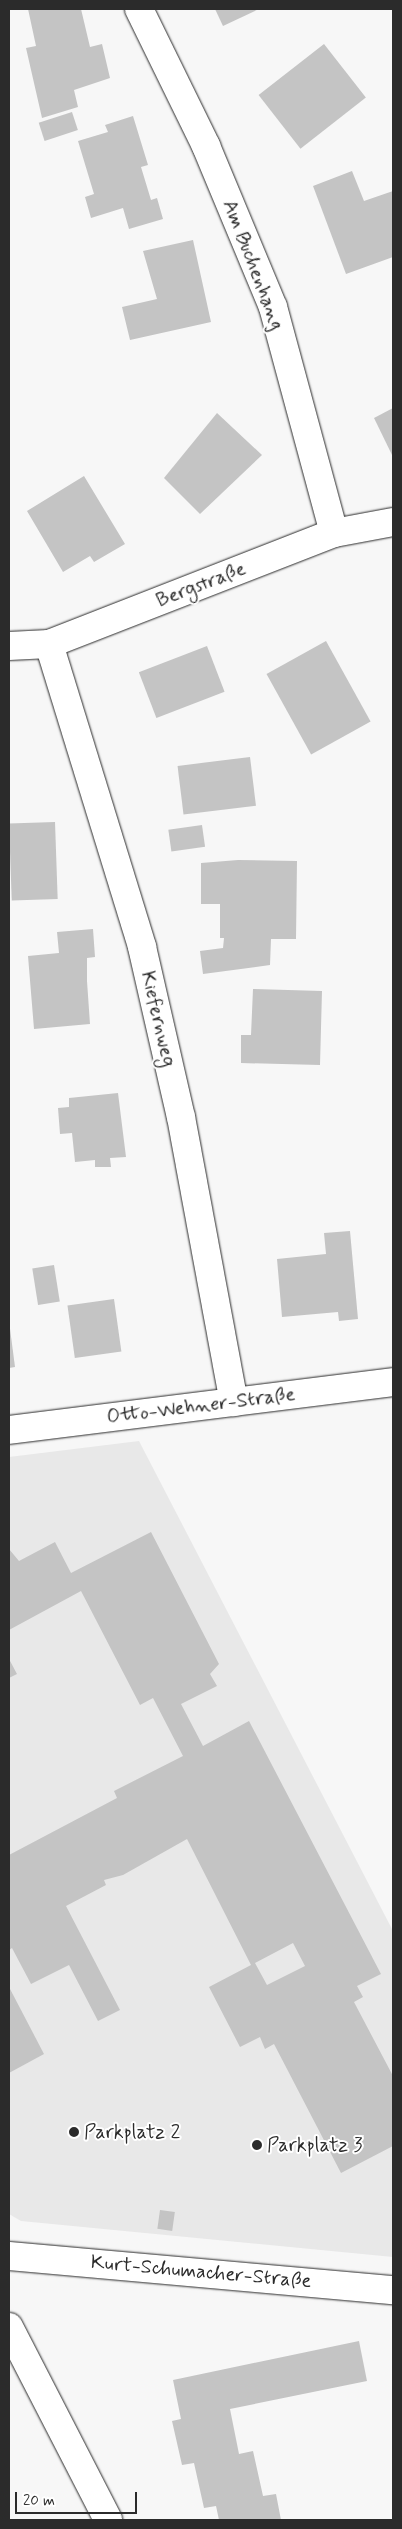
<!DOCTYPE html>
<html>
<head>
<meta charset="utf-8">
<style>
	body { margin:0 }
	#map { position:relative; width:402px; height:2529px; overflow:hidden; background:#f7f7f7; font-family:Mynerve,sans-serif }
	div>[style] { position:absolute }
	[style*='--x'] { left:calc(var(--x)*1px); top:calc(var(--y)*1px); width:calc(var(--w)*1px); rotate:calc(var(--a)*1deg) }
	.built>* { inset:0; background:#e8e8e8 }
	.building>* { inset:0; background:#c4c4c4; transform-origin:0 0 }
	.roads { filter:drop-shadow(0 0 1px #2b2b2b) drop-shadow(0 0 1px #2b2b2b) }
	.minor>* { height:28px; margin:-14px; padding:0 14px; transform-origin:14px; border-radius:14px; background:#fff }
	.dots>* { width:14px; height:14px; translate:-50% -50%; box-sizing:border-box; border:2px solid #fff; border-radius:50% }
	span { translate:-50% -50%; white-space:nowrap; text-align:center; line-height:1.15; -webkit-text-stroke:4px #fff; paint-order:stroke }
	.street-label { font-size:20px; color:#2b2b2b }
	.poi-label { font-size:20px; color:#2b2b2b }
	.left { translate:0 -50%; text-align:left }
	.frame { position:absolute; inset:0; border:10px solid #2b2b2b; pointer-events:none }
	.scale { position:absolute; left:15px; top:2492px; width:122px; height:22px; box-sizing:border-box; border:2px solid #2b2b2b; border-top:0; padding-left:6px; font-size:15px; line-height:18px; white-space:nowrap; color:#2b2b2b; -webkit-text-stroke:4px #fff; paint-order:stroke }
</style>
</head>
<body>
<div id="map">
	<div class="built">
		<div style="clip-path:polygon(139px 1441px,393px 1931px,393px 2257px,21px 2221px,9px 2214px,9px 1457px)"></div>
	</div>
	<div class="building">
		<div style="clip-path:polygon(28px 9px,81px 9px,90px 47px,102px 44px,110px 78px,74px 90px,78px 107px,42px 118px,26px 48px,36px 46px)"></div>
		<div style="clip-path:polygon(215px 9px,259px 9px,223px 26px)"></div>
		<div style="left:324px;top:44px;width:68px;height:83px;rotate:52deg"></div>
		<div style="left:72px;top:112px;width:19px;height:35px;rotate:72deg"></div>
		<div style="clip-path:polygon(133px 116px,148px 165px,141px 167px,151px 200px,157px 198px,163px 219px,129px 229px,123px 208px,91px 218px,85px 197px,94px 194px,78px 141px,108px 132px,105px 125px)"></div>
		<div style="clip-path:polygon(352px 171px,364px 201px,393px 191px,393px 257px,346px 274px,313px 186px)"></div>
		<div style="clip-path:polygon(193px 240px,211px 322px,130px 340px,122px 307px,157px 299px,143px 251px)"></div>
		<div style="clip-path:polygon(393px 408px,393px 457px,374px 418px)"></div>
		<div style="clip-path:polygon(217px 413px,262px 455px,200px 514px,164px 478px)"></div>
		<div style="clip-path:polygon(84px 476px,125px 544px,94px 562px,90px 556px,63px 572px,27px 511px)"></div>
		<div style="left:326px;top:641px;width:92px;height:68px;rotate:61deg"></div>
		<div style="left:207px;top:646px;width:49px;height:73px;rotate:69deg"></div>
		<div style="left:250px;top:757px;width:49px;height:73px;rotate:83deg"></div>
		<div style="left:55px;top:822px;width:77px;height:46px;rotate:88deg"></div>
		<div style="left:202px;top:825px;width:22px;height:34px;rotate:82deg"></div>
		<div style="clip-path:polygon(238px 860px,297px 861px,296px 939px,271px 939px,270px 965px,203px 974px,200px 951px,223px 948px,224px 938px,220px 938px,220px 904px,201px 904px,201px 863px)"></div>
		<div style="clip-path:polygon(93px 929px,95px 957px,87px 958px,87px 981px,90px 1024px,34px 1029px,28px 956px,59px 953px,57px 932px)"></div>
		<div style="clip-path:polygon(253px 989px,322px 991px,320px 1065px,241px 1063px,241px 1035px,251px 1035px)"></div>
		<div style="clip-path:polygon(118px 1093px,126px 1157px,110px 1158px,111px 1167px,95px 1167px,95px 1160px,75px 1162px,72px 1133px,60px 1134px,58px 1108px,69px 1107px,69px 1098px)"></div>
		<div style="clip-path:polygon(350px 1231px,358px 1319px,339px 1321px,338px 1312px,282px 1317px,277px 1259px,326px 1254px,324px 1233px)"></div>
		<div style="left:54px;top:1265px;width:37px;height:22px;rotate:81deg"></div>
		<div style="left:114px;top:1299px;width:53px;height:47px;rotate:82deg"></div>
		<div style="clip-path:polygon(9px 1321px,15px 1367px,9px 1368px)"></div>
		<div style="clip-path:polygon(evenodd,151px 1532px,219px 1664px,210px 1674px,217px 1686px,181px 1704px,203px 1746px,249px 1721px,381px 1974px,357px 1986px,363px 1997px,354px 2002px,393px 2076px,393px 2146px,341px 2173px,274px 2044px,265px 2049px,260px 2037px,240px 2047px,209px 1987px,251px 1965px,187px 1839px,123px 1875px,104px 1880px,106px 1885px,66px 1906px,120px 2010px,98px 2021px,69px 1965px,31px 1984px,12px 1948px,9px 1950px,9px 1855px,117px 1798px,114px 1791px,183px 1756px,153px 1698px,140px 1705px,81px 1591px,9px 1630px,9px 1549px,19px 1561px,55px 1542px,71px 1573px,151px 1532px,293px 1943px,305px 1966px,267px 1985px,255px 1963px,293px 1943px)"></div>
		<div style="clip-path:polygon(9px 1659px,17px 1674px,9px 1678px)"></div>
		<div style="clip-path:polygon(9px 1987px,44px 2054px,9px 2073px)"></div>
		<div style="left:160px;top:2210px;width:15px;height:19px;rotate:8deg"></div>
		<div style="clip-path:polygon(359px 2341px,367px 2381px,230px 2409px,239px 2454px,253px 2451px,263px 2496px,276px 2494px,281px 2520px,219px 2520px,216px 2506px,204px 2508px,194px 2463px,182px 2465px,172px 2421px,181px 2419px,173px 2380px)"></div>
	</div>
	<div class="roads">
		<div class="minor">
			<div style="--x:139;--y:9;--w:153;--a:63.9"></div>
			<div style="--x:206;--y:146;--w:174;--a:67.4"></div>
			<div style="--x:273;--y:307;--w:234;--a:74.9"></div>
			<div style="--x:49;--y:644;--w:317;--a:72.9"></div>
			<div style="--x:142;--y:947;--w:174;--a:77.1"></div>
			<div style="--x:181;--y:1117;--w:290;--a:79.5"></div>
			<div style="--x:9;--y:646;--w:40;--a:-2.9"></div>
			<div style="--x:49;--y:644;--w:306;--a:-21.3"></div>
			<div style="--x:334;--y:533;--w:60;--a:-10.6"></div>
			<div style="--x:9;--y:1430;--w:387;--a:-7.1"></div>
			<div style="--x:9;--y:2256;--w:386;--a:5.1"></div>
			<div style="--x:9;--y:2327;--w:217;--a:62.8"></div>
		</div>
	</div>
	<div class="dots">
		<div style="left:74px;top:2132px;background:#2b2b2b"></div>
		<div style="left:257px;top:2145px;background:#2b2b2b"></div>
	</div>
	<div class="street-label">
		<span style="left:253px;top:265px;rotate:69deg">Am Buchenhang</span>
		<span style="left:201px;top:585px;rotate:-21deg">Bergstraße</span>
		<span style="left:158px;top:1019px;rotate:77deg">Kiefernweg</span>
		<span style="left:201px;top:1406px;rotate:-7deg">Otto-Wehner-Straße</span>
		<span style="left:201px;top:2272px;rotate:5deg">Kurt-Schumacher-Straße</span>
	</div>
	<div class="poi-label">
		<span class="left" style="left:84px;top:2132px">Parkplatz 2</span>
		<span class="left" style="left:267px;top:2145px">Parkplatz 3</span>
	</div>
	<div class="frame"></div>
	<div class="scale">20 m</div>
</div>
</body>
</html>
